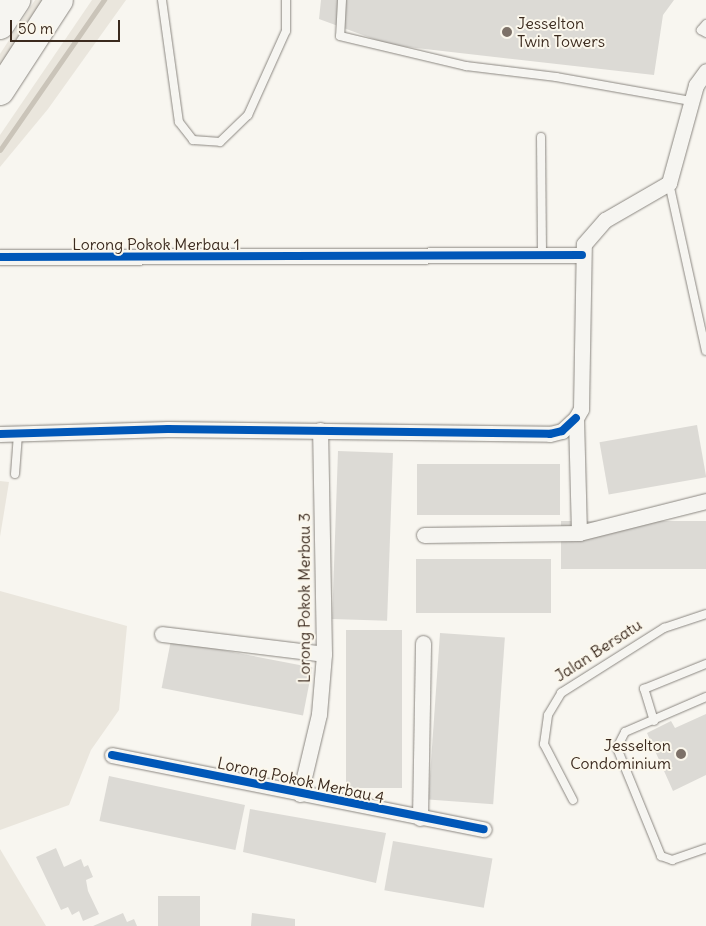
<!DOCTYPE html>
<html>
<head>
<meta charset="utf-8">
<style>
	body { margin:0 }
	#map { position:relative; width:706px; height:926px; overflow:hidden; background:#f8f6f0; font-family:Delius,sans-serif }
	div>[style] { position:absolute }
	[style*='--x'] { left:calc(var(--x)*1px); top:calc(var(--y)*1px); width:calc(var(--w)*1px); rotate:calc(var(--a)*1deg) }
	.green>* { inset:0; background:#eae6dd }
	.stream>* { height:4.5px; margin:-2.25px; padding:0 2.25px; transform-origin:2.25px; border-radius:2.25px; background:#cac4b9 }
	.building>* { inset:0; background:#dcdad5; transform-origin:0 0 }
	.roads { filter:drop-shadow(0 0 1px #8b8781) drop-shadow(0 0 1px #8b8781) }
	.lane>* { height:8px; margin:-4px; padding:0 4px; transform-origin:4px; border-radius:4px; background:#f6f5f1 }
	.street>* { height:15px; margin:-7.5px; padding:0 7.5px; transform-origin:7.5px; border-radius:7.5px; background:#f6f5f1 }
	.highway>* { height:28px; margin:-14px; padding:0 14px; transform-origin:14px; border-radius:14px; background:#f6f5f1 }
	.cycleway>* { height:8px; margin:-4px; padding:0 4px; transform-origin:4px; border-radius:4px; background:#0057b8 }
	.dots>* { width:14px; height:14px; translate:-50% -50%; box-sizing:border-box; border:2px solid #fbf7ec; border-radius:50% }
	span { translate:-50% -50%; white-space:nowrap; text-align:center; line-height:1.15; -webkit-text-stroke:4px #fbf7ec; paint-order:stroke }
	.poi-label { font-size:16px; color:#3b2a1e }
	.left { translate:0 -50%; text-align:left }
	.right { translate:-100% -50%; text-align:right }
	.street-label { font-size:16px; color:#3b2a1e }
	.scale { position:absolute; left:10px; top:20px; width:110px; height:22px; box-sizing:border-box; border:2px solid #3b2a1e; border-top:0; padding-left:6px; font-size:15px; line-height:18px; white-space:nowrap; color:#3b2a1e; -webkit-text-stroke:4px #fbf7ec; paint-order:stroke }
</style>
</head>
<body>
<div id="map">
	<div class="green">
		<div style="clip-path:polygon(35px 0,50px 0,0 78px,0 54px)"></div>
		<div style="clip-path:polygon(92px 0,126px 0,48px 109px,0 167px,0 135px)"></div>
		<div style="clip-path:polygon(0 481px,9px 482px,0 537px)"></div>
		<div style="clip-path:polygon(0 591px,127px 626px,119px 710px,91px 750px,69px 805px,0 830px)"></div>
		<div style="clip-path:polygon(0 849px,46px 926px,0 926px)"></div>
	</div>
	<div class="stream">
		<div style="--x:0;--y:150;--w:183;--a:-55.3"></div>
	</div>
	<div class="building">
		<div style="clip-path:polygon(321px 0,674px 0,663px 15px,654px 75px,390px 45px,319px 19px)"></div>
		<div style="left:697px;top:425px;width:53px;height:99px;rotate:80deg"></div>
		<div style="left:338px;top:451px;width:55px;height:168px;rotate:2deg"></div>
		<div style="left:560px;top:464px;width:51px;height:143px;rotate:90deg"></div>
		<div style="left:706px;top:521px;width:48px;height:145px;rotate:90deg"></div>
		<div style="left:416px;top:559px;width:135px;height:54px"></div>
		<div style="left:402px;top:630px;width:158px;height:56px;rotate:90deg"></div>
		<div style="left:440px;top:633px;width:65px;height:167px;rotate:4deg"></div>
		<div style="left:171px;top:640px;width:144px;height:49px;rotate:11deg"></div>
		<div style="clip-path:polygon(706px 714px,706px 775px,673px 791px,647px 733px,671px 721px,675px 728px)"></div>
		<div style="left:109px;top:776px;width:139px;height:46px;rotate:12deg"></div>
		<div style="clip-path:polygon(250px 809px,386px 833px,376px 883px,243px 852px)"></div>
		<div style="left:393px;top:841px;width:101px;height:50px;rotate:10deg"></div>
		<div style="clip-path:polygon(56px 848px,64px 867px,81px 859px,84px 867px,88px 865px,93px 877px,86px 880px,88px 891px,99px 914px,83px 921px,79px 911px,72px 915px,68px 907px,61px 910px,36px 857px)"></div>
		<div style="left:158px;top:896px;width:42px;height:30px"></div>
		<div style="clip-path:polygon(123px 913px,127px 922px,134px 919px,137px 926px,93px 926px)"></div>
		<div style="clip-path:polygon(252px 913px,295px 919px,295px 926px,251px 926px)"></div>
	</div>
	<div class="roads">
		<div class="lane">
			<div style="--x:162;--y:0;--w:123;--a:82.1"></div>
			<div style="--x:179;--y:122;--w:23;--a:52"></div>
			<div style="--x:193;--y:140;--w:27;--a:4"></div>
			<div style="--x:220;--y:142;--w:39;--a:-44"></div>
			<div style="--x:248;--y:115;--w:92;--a:-65.7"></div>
			<div style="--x:286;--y:31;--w:31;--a:-90"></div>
			<div style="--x:342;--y:0;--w:36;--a:93"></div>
			<div style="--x:340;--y:36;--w:130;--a:13.4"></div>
			<div style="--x:466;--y:66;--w:91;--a:7"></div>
			<div style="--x:556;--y:77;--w:137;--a:10.1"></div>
			<div style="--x:706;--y:24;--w:8;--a:130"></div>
			<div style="--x:701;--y:30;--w:6;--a:31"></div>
			<div style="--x:541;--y:137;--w:119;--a:89.5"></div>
			<div style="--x:669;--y:183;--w:172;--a:77.6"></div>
			<div style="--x:15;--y:474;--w:40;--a:-85.7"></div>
			<div style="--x:706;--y:697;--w:88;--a:156.6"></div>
			<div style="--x:625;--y:732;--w:18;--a:117"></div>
			<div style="--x:617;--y:748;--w:117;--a:67.8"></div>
			<div style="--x:661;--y:856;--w:12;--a:20"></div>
			<div style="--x:672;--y:860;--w:36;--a:-19"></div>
			<div style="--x:654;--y:721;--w:34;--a:-107"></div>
			<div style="--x:644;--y:689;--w:67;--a:-22"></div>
			<div style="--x:573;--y:800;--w:63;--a:-117.4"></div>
			<div style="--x:544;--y:744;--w:29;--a:-82"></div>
			<div style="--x:548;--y:715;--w:26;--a:-59"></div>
			<div style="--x:561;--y:693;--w:122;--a:-32.3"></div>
			<div style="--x:664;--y:628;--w:44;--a:-18.4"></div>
		</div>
		<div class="street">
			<div style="--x:0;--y:257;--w:582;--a:-0.2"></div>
			<div style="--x:0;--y:434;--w:168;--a:-1.7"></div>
			<div style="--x:168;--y:429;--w:382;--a:0.7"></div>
			<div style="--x:550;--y:434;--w:12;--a:-14"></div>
			<div style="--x:562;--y:431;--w:19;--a:-43"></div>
			<div style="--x:579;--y:533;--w:115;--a:-91.5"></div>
			<div style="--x:576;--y:418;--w:10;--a:-61"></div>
			<div style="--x:581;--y:409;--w:165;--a:-89"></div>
			<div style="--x:584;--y:244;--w:32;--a:-49"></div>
			<div style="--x:605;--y:220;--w:74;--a:-30"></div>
			<div style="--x:669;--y:183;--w:102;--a:-74.6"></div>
			<div style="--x:696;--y:85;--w:17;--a:-54"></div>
			<div style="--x:424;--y:535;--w:155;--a:-0.7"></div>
			<div style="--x:579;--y:533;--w:131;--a:-14.1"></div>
			<div style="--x:162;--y:634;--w:163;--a:7"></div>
			<div style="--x:112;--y:755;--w:379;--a:11.3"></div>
			<div style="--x:300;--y:794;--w:82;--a:-76.6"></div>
			<div style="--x:319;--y:714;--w:60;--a:-85.2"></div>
			<div style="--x:324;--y:654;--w:224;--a:-91"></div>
			<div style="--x:420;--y:818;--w:175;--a:-89"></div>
		</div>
		<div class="highway">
			<div style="--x:0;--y:25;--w:30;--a:-57"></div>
			<div style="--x:0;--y:91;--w:108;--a:-57"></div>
		</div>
	</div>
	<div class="cycleway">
		<div style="--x:0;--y:257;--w:582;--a:-0.2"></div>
		<div style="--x:0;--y:434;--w:168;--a:-1.7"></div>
		<div style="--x:168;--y:429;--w:382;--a:0.7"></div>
		<div style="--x:550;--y:434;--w:12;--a:-14"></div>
		<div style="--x:562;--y:431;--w:19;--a:-43"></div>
		<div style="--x:112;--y:755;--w:379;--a:11.3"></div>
	</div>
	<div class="dots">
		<div style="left:507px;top:32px;background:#7d7168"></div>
		<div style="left:681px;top:754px;background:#7d7168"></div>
	</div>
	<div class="poi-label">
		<span class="left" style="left:517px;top:32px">Jesselton<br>Twin Towers</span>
		<span class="right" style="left:671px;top:754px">Jesselton<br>Condominium</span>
	</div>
	<div class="street-label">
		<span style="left:156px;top:244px">Lorong Pokok Merbau 1</span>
		<span style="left:304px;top:598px;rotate:-90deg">Lorong Pokok Merbau 3</span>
		<span style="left:598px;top:650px;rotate:-33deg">Jalan Bersatu</span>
		<span style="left:301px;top:780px;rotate:12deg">Lorong Pokok Merbau 4</span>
	</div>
	<div class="scale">50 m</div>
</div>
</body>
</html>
